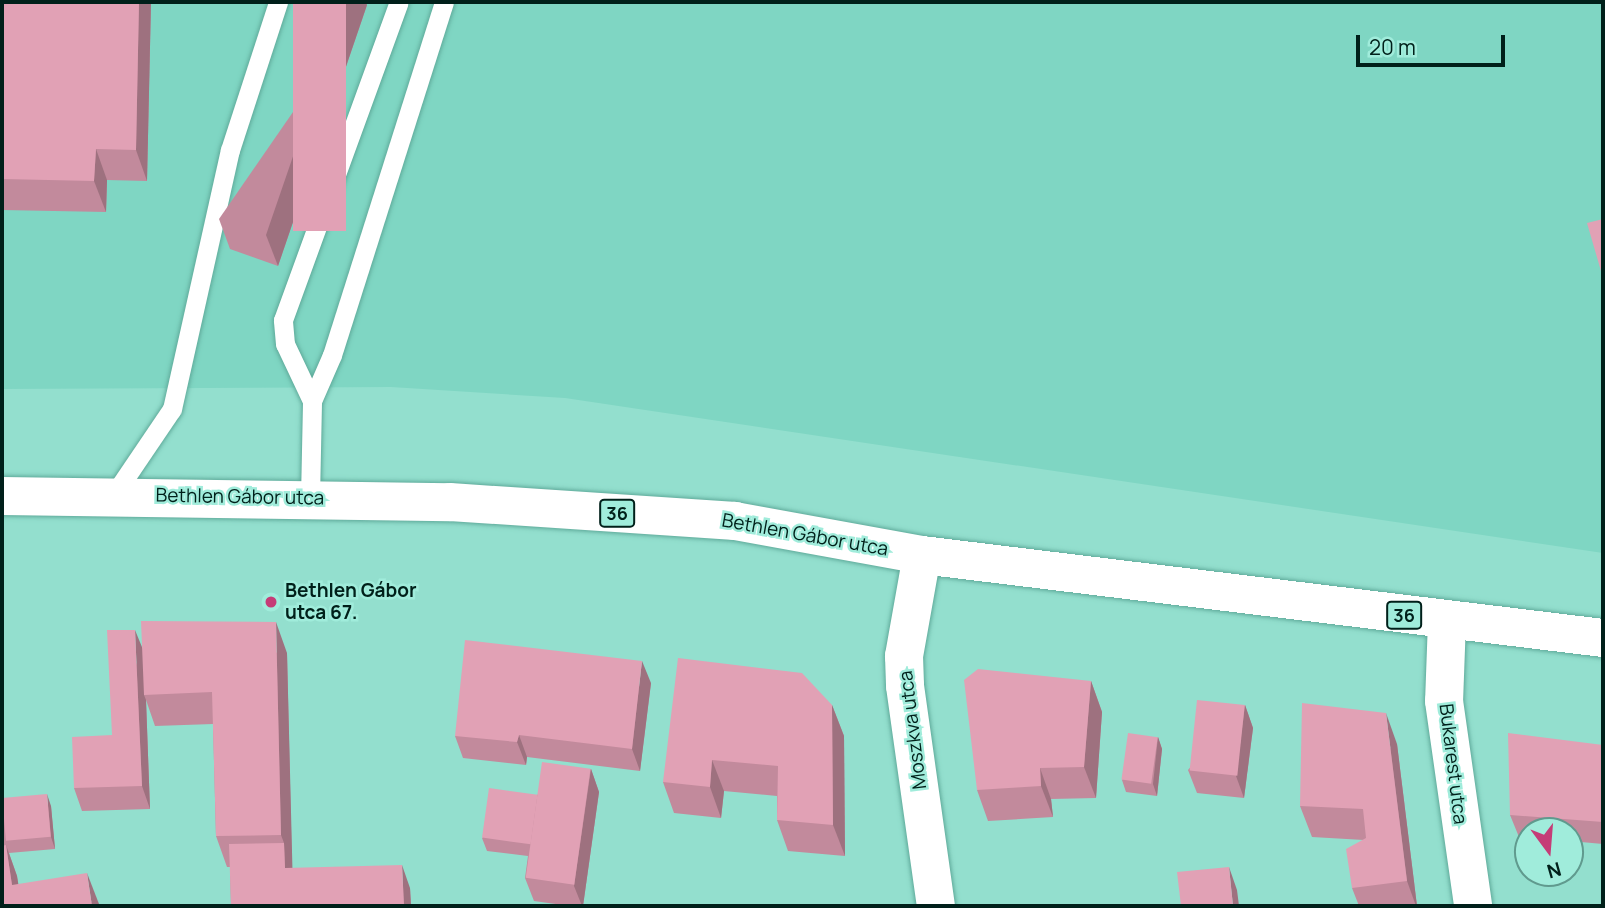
<!DOCTYPE html>
<html>
<head>
<meta charset="utf-8">
<style>
	body { margin:0 }
	#map { position:relative; width:1605px; height:908px; overflow:hidden; background:#93dfce; font-family:Manrope,sans-serif }
	div>[style] { position:absolute }
	[style*='--x'] { left:calc(var(--x)*1px); top:calc(var(--y)*1px); width:calc(var(--w)*1px); rotate:calc(var(--a)*1deg) }
	.built>* { inset:0; background:#7fd6c3 }
	.roads { filter:drop-shadow(0 0 2px #5faa9a) drop-shadow(0 0 2px #5faa9a) }
	.service>* { height:19px; margin:-9.5px; padding:0 9.5px; transform-origin:9.5px; border-radius:9.5px; background:#fff }
	.minor>* { height:38px; margin:-19px; padding:0 19px; transform-origin:19px; border-radius:19px; background:#fff }
	.primary>* { height:38px; margin:-19px; padding:0 19px; transform-origin:19px; border-radius:19px; background:#fff }
	.wall>* { inset:0; background:#c28a9c }
	.shaded-wall>* { inset:0; background:#9e717f }
	.building>* { inset:0; background:#e1a1b5; transform-origin:0 0 }
	.dots>* { width:19px; height:19px; translate:-50% -50%; box-sizing:border-box; border:4px solid #a0ecdb; border-radius:50% }
	span { translate:-50% -50%; white-space:nowrap; text-align:center; line-height:1.15; -webkit-text-stroke:5px #a0ecdb; paint-order:stroke }
	.shield-label span { padding:2px 5px; background:#a0ecdb; border:2px solid; border-radius:5px; -webkit-text-stroke-width:0 }
	.shield-label { font-size:18px; color:#00201a; font-weight:700 }
	.street-label { font-size:19px; color:#00201a }
	.poi-label { font-size:19px; color:#00201a; font-weight:700 }
	.left { translate:0 -50%; text-align:left }
	.frame { position:absolute; inset:0; border:4px solid #00201a; pointer-events:none }
	.north { position:absolute; left:1514px; top:817px; width:70px; height:70px; box-sizing:border-box; background:#a0ecdb; border:2px solid #609a8e; border-radius:50%; rotate:164deg; font-size:19px; font-weight:700; line-height:28px; text-align:center; color:#00201a }
	.north::after { content:''; display:block; margin:auto; width:24px; height:32px; background:#c53c77; clip-path:polygon(50% 0,100% 100%,50% 72%,0 100%) }
	.scale { position:absolute; left:1356px; top:35px; width:149px; height:32px; box-sizing:border-box; border:4px solid #00201a; border-top:0; padding-left:9px; font-size:21px; line-height:24px; white-space:nowrap; color:#00201a; -webkit-text-stroke:5px #a0ecdb; paint-order:stroke }
</style>
</head>
<body>
<div id="map">
	<div class="built">
		<div style="clip-path:polygon(2px 2px,1603px 2px,1603px 553px,565px 398px,391px 387px,2px 389px)"></div>
	</div>
	<div class="roads">
		<div class="service">
			<div style="--x:312;--y:401;--w:63;--a:-115.3"></div>
			<div style="--x:285;--y:344;--w:24;--a:-95"></div>
			<div style="--x:283;--y:320;--w:338;--a:-70"></div>
			<div style="--x:113;--y:496;--w:105;--a:-55.9"></div>
			<div style="--x:172;--y:409;--w:265;--a:-77.4"></div>
			<div style="--x:230;--y:150;--w:156;--a:-72"></div>
			<div style="--x:310;--y:498;--w:97;--a:-88.8"></div>
			<div style="--x:312;--y:401;--w:50;--a:-66.5"></div>
			<div style="--x:332;--y:355;--w:370;--a:-72.4"></div>
		</div>
		<div class="minor">
			<div style="--x:922;--y:555;--w:103;--a:100.1"></div>
			<div style="--x:904;--y:656;--w:30;--a:88"></div>
			<div style="--x:905;--y:686;--w:222;--a:82"></div>
			<div style="--x:1447;--y:621;--w:80;--a:92.1"></div>
			<div style="--x:1444;--y:701;--w:207;--a:81.9"></div>
		</div>
		<div class="primary">
			<div style="--x:2;--y:496;--w:448;--a:0.8"></div>
			<div style="--x:450;--y:502;--w:286;--a:3.8"></div>
			<div style="--x:735;--y:521;--w:190;--a:10.3"></div>
			<div style="--x:922;--y:555;--w:686;--a:6.95"></div>
		</div>
	</div>
	<div class="wall">
		<div style="clip-path:polygon(2px 2px,151px 2px,147px 181px,107px 180px,106px 212px,2px 210px)"></div>
		<div style="clip-path:polygon(367px 5px,278px 266px,230px 249px,219px 219px)"></div>
		<div style="clip-path:polygon(142px 648px,287px 653px,292px 868px,410px 888px,411px 906px,231px 906px,230px 867px,227px 867px,216px 836px,213px 724px,155px 726px,146px 700px,150px 809px,82px 811px,74px 788px,112px 735px)"></div>
		<div style="clip-path:polygon(1091px 681px,1102px 712px,1096px 798px,1051px 799px,1053px 817px,988px 821px,977px 790px)"></div>
		<div style="clip-path:polygon(651px 683px,640px 771px,527px 757px,526px 765px,463px 758px,455px 736px)"></div>
		<div style="clip-path:polygon(832px 705px,844px 736px,845px 856px,788px 851px,777px 820px,777px 796px,724px 791px,721px 818px,674px 813px,663px 782px)"></div>
		<div style="clip-path:polygon(1245px 705px,1253px 728px,1244px 798px,1197px 793px,1188px 770px)"></div>
		<div style="clip-path:polygon(1158px 737px,1162px 749px,1157px 796px,1126px 792px,1122px 780px)"></div>
		<div style="clip-path:polygon(1397px 744px,1417px 906px,1359px 906px,1352px 888px,1364px 840px,1312px 837px,1300px 806px)"></div>
		<div style="clip-path:polygon(1603px 745px,1603px 844px,1570px 841px,1570px 831px,1528px 831px,1528px 838px,1519px 837px,1510px 815px)"></div>
		<div style="clip-path:polygon(591px 769px,599px 792px,583px 906px,570px 906px,534px 901px,525px 878px,528px 856px,487px 851px,482px 838px,537px 795px)"></div>
		<div style="clip-path:polygon(2px 798px,51px 806px,55px 849px,9px 853px,17px 876px,18px 884px,99px 904px,2px 906px)"></div>
	</div>
	<div class="shaded-wall">
		<div style="clip-path:polygon(139px 2px,151px 2px,147px 181px,136px 150px)"></div>
		<div style="clip-path:polygon(346px 2px,366px 2px,367px 5px,278px 266px,266px 235px)"></div>
		<div style="clip-path:polygon(96px 149px,107px 180px,106px 212px,94px 181px)"></div>
		<div style="clip-path:polygon(276px 622px,287px 653px,293px 891px,285px 868px,284px 843px,281px 835px)"></div>
		<div style="clip-path:polygon(135px 630px,144px 652px,144px 695px,146px 700px,150px 809px,142px 786px)"></div>
		<div style="clip-path:polygon(642px 661px,651px 683px,640px 771px,632px 749px)"></div>
		<div style="clip-path:polygon(1091px 681px,1102px 712px,1096px 798px,1084px 767px)"></div>
		<div style="clip-path:polygon(832px 705px,844px 736px,845px 856px,833px 825px)"></div>
		<div style="clip-path:polygon(1245px 705px,1253px 728px,1244px 798px,1236px 776px)"></div>
		<div style="clip-path:polygon(1386px 713px,1397px 744px,1417px 906px,1416px 906px,1407px 881px)"></div>
		<div style="clip-path:polygon(519px 735px,527px 757px,526px 765px,517px 742px)"></div>
		<div style="clip-path:polygon(1158px 737px,1162px 749px,1157px 796px,1153px 784px)"></div>
		<div style="clip-path:polygon(712px 760px,724px 791px,721px 818px,710px 787px)"></div>
		<div style="clip-path:polygon(1040px 768px,1051px 799px,1053px 817px,1041px 786px)"></div>
		<div style="clip-path:polygon(591px 769px,599px 792px,583px 906px,582px 906px,574px 886px)"></div>
		<div style="clip-path:polygon(47px 794px,51px 806px,55px 849px,51px 837px)"></div>
		<div style="clip-path:polygon(6px 845px,17px 876px,22px 906px,12px 885px)"></div>
		<div style="clip-path:polygon(402px 865px,410px 888px,411px 906px,404px 906px)"></div>
		<div style="clip-path:polygon(1229px 867px,1237px 890px,1239px 906px,1233px 906px)"></div>
		<div style="clip-path:polygon(87px 873px,99px 904px,99px 906px,92px 906px)"></div>
	</div>
	<div class="building">
		<div style="clip-path:polygon(2px 2px,139px 2px,136px 150px,96px 149px,94px 181px,2px 179px)"></div>
		<div style="left:293px;top:2px;width:53px;height:229px"></div>
		<div style="clip-path:polygon(1603px 219px,1603px 278px,1587px 223px)"></div>
		<div style="clip-path:polygon(141px 621px,276px 622px,281px 835px,216px 836px,212px 692px,144px 695px)"></div>
		<div style="clip-path:polygon(107px 630px,135px 630px,142px 786px,74px 788px,72px 737px,112px 735px)"></div>
		<div style="clip-path:polygon(465px 640px,642px 661px,632px 749px,519px 735px,517px 742px,455px 736px)"></div>
		<div style="clip-path:polygon(678px 658px,802px 673px,832px 705px,833px 825px,777px 820px,778px 766px,712px 760px,710px 787px,663px 782px)"></div>
		<div style="clip-path:polygon(978px 669px,1091px 681px,1084px 767px,1040px 768px,1041px 786px,977px 790px,964px 680px)"></div>
		<div style="left:1197px;top:700px;width:48px;height:71px;rotate:6deg"></div>
		<div style="clip-path:polygon(1302px 703px,1386px 713px,1407px 881px,1352px 888px,1346px 849px,1366px 838px,1363px 809px,1300px 806px)"></div>
		<div style="left:1128px;top:733px;width:30px;height:47px;rotate:8deg"></div>
		<div style="clip-path:polygon(1508px 733px,1603px 745px,1603px 822px,1510px 815px)"></div>
		<div style="left:542px;top:762px;width:49px;height:117px;rotate:8deg"></div>
		<div style="left:489px;top:788px;width:49px;height:50px;rotate:8deg"></div>
		<div style="left:47px;top:794px;width:43px;height:45px;rotate:85deg"></div>
		<div style="clip-path:polygon(284px 843px,285px 868px,402px 865px,404px 906px,231px 906px,229px 844px)"></div>
		<div style="clip-path:polygon(6px 845px,12px 885px,87px 873px,92px 906px,2px 906px,2px 846px)"></div>
		<div style="clip-path:polygon(1229px 867px,1233px 906px,1181px 906px,1177px 872px)"></div>
	</div>
	<div class="dots">
		<div style="left:271px;top:602px;background:#c53c77"></div>
	</div>
	<div class="shield-label">
		<span style="left:617px;top:513px">36</span>
		<span style="left:1404px;top:615px">36</span>
	</div>
	<div class="street-label">
		<span style="left:240px;top:497px;rotate:1deg">Bethlen Gábor utca</span>
		<span style="left:805px;top:535px;rotate:10deg">Bethlen Gábor utca</span>
		<span style="left:913px;top:730px;rotate:-97deg">Moszkva utca</span>
		<span style="left:1453px;top:764px;rotate:83deg">Bukarest utca</span>
	</div>
	<div class="poi-label">
		<span class="left" style="left:285px;top:602px">Bethlen Gábor<br>utca 67.</span>
	</div>
	<div class="frame"></div>
	<div class="north">N</div>
	<div class="scale">20 m</div>
</div>
</body>
</html>
